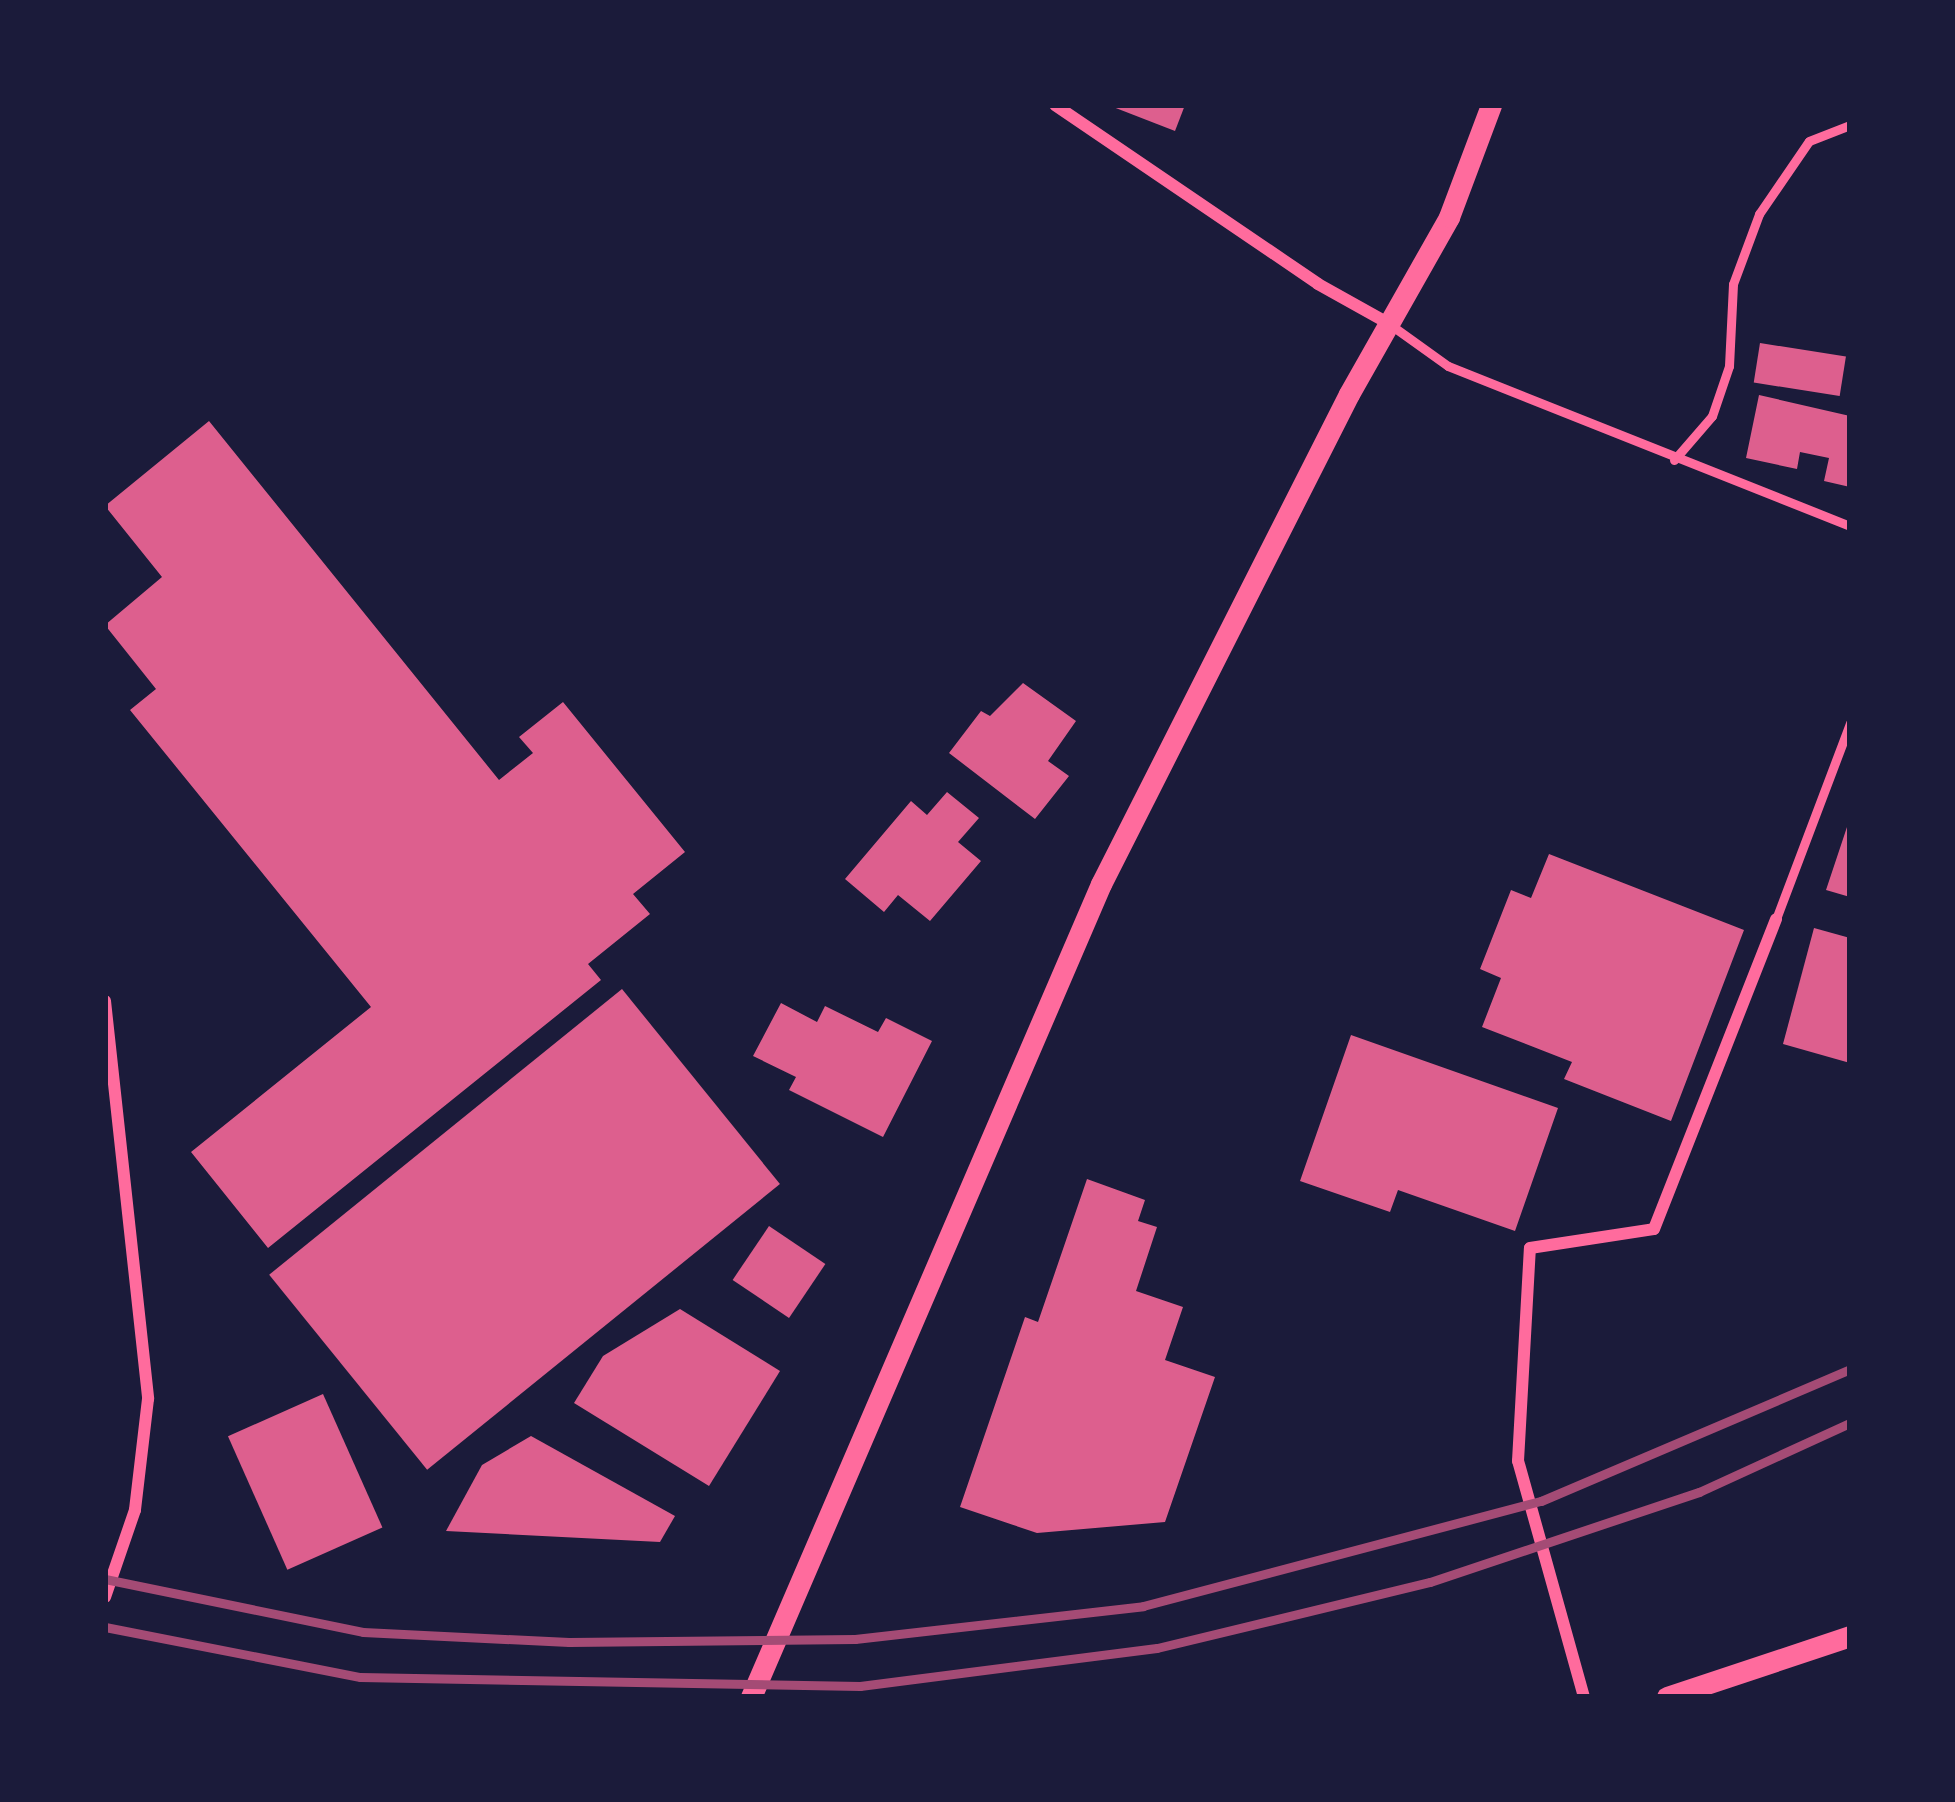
<!DOCTYPE html>
<html>
<head>
<meta charset="utf-8">
<style>
	body { margin:0 }
	#map { position:relative; width:1955px; height:1802px; overflow:hidden; background:#1b1b3a; font-family:Montserrat,sans-serif }
	div>[style] { position:absolute }
	[style*='--x'] { left:calc(var(--x)*1px); top:calc(var(--y)*1px); width:calc(var(--w)*1px); rotate:calc(var(--a)*1deg) }
	.building>* { inset:0; background:#dd5f8e; transform-origin:0 0 }
	.service>* { height:9px; margin:-4.5px; padding:0 4.5px; transform-origin:4.5px; border-radius:4.5px; background:#ff6b9d }
	.minor>* { height:12px; margin:-6px; padding:0 6px; transform-origin:6px; border-radius:6px; background:#ff6b9d }
	.tertiary>* { height:21px; margin:-10.5px; padding:0 10.5px; transform-origin:10.5px; border-radius:10.5px; background:#ff6b9d }
	.rail>* { height:9px; margin:-4.5px; padding:0 4.5px; transform-origin:4.5px; border-radius:4.5px; background:#a44b75 }
	span { translate:-50% -50%; white-space:nowrap; text-align:center; line-height:1.15; -webkit-text-stroke:10px #1b1b3a; paint-order:stroke }
	.frame { position:absolute; inset:0; border:108px solid #1b1b3a; pointer-events:none }
</style>
</head>
<body>
<div id="map">
	<div class="building">
		<div style="clip-path:polygon(1108px 105px,1185px 105px,1175px 131px)"></div>
		<div style="left:1760px;top:343px;width:87px;height:40px;rotate:9deg"></div>
		<div style="clip-path:polygon(1759px 395px,1850px 416px,1850px 487px,1824px 481px,1829px 458px,1800px 452px,1797px 469px,1746px 458px)"></div>
		<div style="clip-path:polygon(209px 421px,499px 780px,533px 753px,519px 737px,563px 702px,685px 852px,633px 894px,650px 914px,588px 964px,601px 980px,268px 1248px,191px 1152px,371px 1007px,130px 710px,156px 689px,105px 625px,162px 577px,105px 506px)"></div>
		<div style="clip-path:polygon(1023px 683px,1076px 721px,1048px 761px,1069px 776px,1035px 819px,949px 753px,981px 711px,990px 716px)"></div>
		<div style="clip-path:polygon(947px 792px,979px 818px,958px 842px,981px 861px,930px 921px,898px 895px,884px 912px,845px 879px,911px 801px,927px 815px)"></div>
		<div style="clip-path:polygon(1849px 821px,1850px 821px,1850px 897px,1826px 890px)"></div>
		<div style="clip-path:polygon(1549px 854px,1744px 930px,1671px 1121px,1564px 1079px,1572px 1062px,1482px 1027px,1501px 978px,1480px 969px,1511px 890px,1531px 898px)"></div>
		<div style="clip-path:polygon(1814px 928px,1850px 938px,1850px 1063px,1783px 1044px)"></div>
		<div style="left:622px;top:989px;width:251px;height:454px;rotate:51deg"></div>
		<div style="clip-path:polygon(781px 1003px,817px 1022px,825px 1006px,878px 1032px,886px 1018px,932px 1041px,883px 1137px,789px 1090px,796px 1077px,753px 1056px)"></div>
		<div style="clip-path:polygon(1351px 1035px,1558px 1108px,1515px 1231px,1398px 1190px,1390px 1212px,1300px 1181px)"></div>
		<div style="clip-path:polygon(1087px 1179px,1145px 1200px,1138px 1221px,1157px 1227px,1136px 1291px,1183px 1307px,1165px 1360px,1215px 1377px,1165px 1522px,1037px 1533px,960px 1507px,1025px 1317px,1038px 1322px)"></div>
		<div style="left:769px;top:1226px;width:68px;height:65px;rotate:34deg"></div>
		<div style="clip-path:polygon(680px 1309px,780px 1371px,709px 1486px,574px 1403px,603px 1356px)"></div>
		<div style="left:323px;top:1394px;width:146px;height:104px;rotate:66deg"></div>
		<div style="clip-path:polygon(531px 1436px,675px 1516px,660px 1542px,446px 1531px,482px 1465px)"></div>
	</div>
	<div class="service">
		<div style="--x:1388;--y:323;--w:74;--a:35.6"></div>
		<div style="--x:1448;--y:366;--w:433;--a:21.7"></div>
		<div style="--x:1674;--y:460;--w:58;--a:-49.2"></div>
		<div style="--x:1712;--y:416;--w:53;--a:-71.2"></div>
		<div style="--x:1729;--y:366;--w:82;--a:-87.2"></div>
		<div style="--x:1733;--y:284;--w:75;--a:-69.6"></div>
		<div style="--x:1759;--y:214;--w:88;--a:-55.6"></div>
		<div style="--x:1809;--y:141;--w:44;--a:-21.3"></div>
		<div style="--x:1776;--y:919;--w:210;--a:-69.3"></div>
	</div>
	<div class="minor">
		<div style="--x:1055;--y:105;--w:318;--a:34.2"></div>
		<div style="--x:1318;--y:284;--w:80;--a:29.1"></div>
		<div style="--x:105;--y:1001;--w:400;--a:83.8"></div>
		<div style="--x:148;--y:1399;--w:112;--a:96.7"></div>
		<div style="--x:135;--y:1510;--w:92;--a:109"></div>
		<div style="--x:1584;--y:1697;--w:245;--a:-105.6"></div>
		<div style="--x:1518;--y:1461;--w:213;--a:-86.8"></div>
		<div style="--x:1530;--y:1248;--w:125;--a:-8.7"></div>
		<div style="--x:1654;--y:1229;--w:333;--a:-68.5"></div>
	</div>
	<div class="tertiary">
		<div style="--x:751;--y:1697;--w:885;--a:-66.71"></div>
		<div style="--x:1101;--y:884;--w:549;--a:-63.16"></div>
		<div style="--x:1349;--y:394;--w:203;--a:-60.5"></div>
		<div style="--x:1449;--y:217;--w:120;--a:-69.4"></div>
		<div style="--x:1667;--y:1697;--w:193;--a:-18.4"></div>
	</div>
	<div class="rail">
		<div style="--x:105;--y:1579;--w:263;--a:11.6"></div>
		<div style="--x:363;--y:1632;--w:206;--a:2.8"></div>
		<div style="--x:569;--y:1642;--w:286;--a:-0.6"></div>
		<div style="--x:855;--y:1639;--w:290;--a:-6.5"></div>
		<div style="--x:1143;--y:1606;--w:412;--a:-14.8"></div>
		<div style="--x:1541;--y:1501;--w:336;--a:-23.1"></div>
		<div style="--x:105;--y:1627;--w:260;--a:11.1"></div>
		<div style="--x:360;--y:1677;--w:500;--a:1.03"></div>
		<div style="--x:860;--y:1686;--w:299;--a:-7.3"></div>
		<div style="--x:1157;--y:1648;--w:281;--a:-13.6"></div>
		<div style="--x:1430;--y:1582;--w:284;--a:-18.5"></div>
		<div style="--x:1699;--y:1492;--w:166;--a:-24.6"></div>
	</div>
	<div class="frame"></div>
</div>
</body>
</html>
